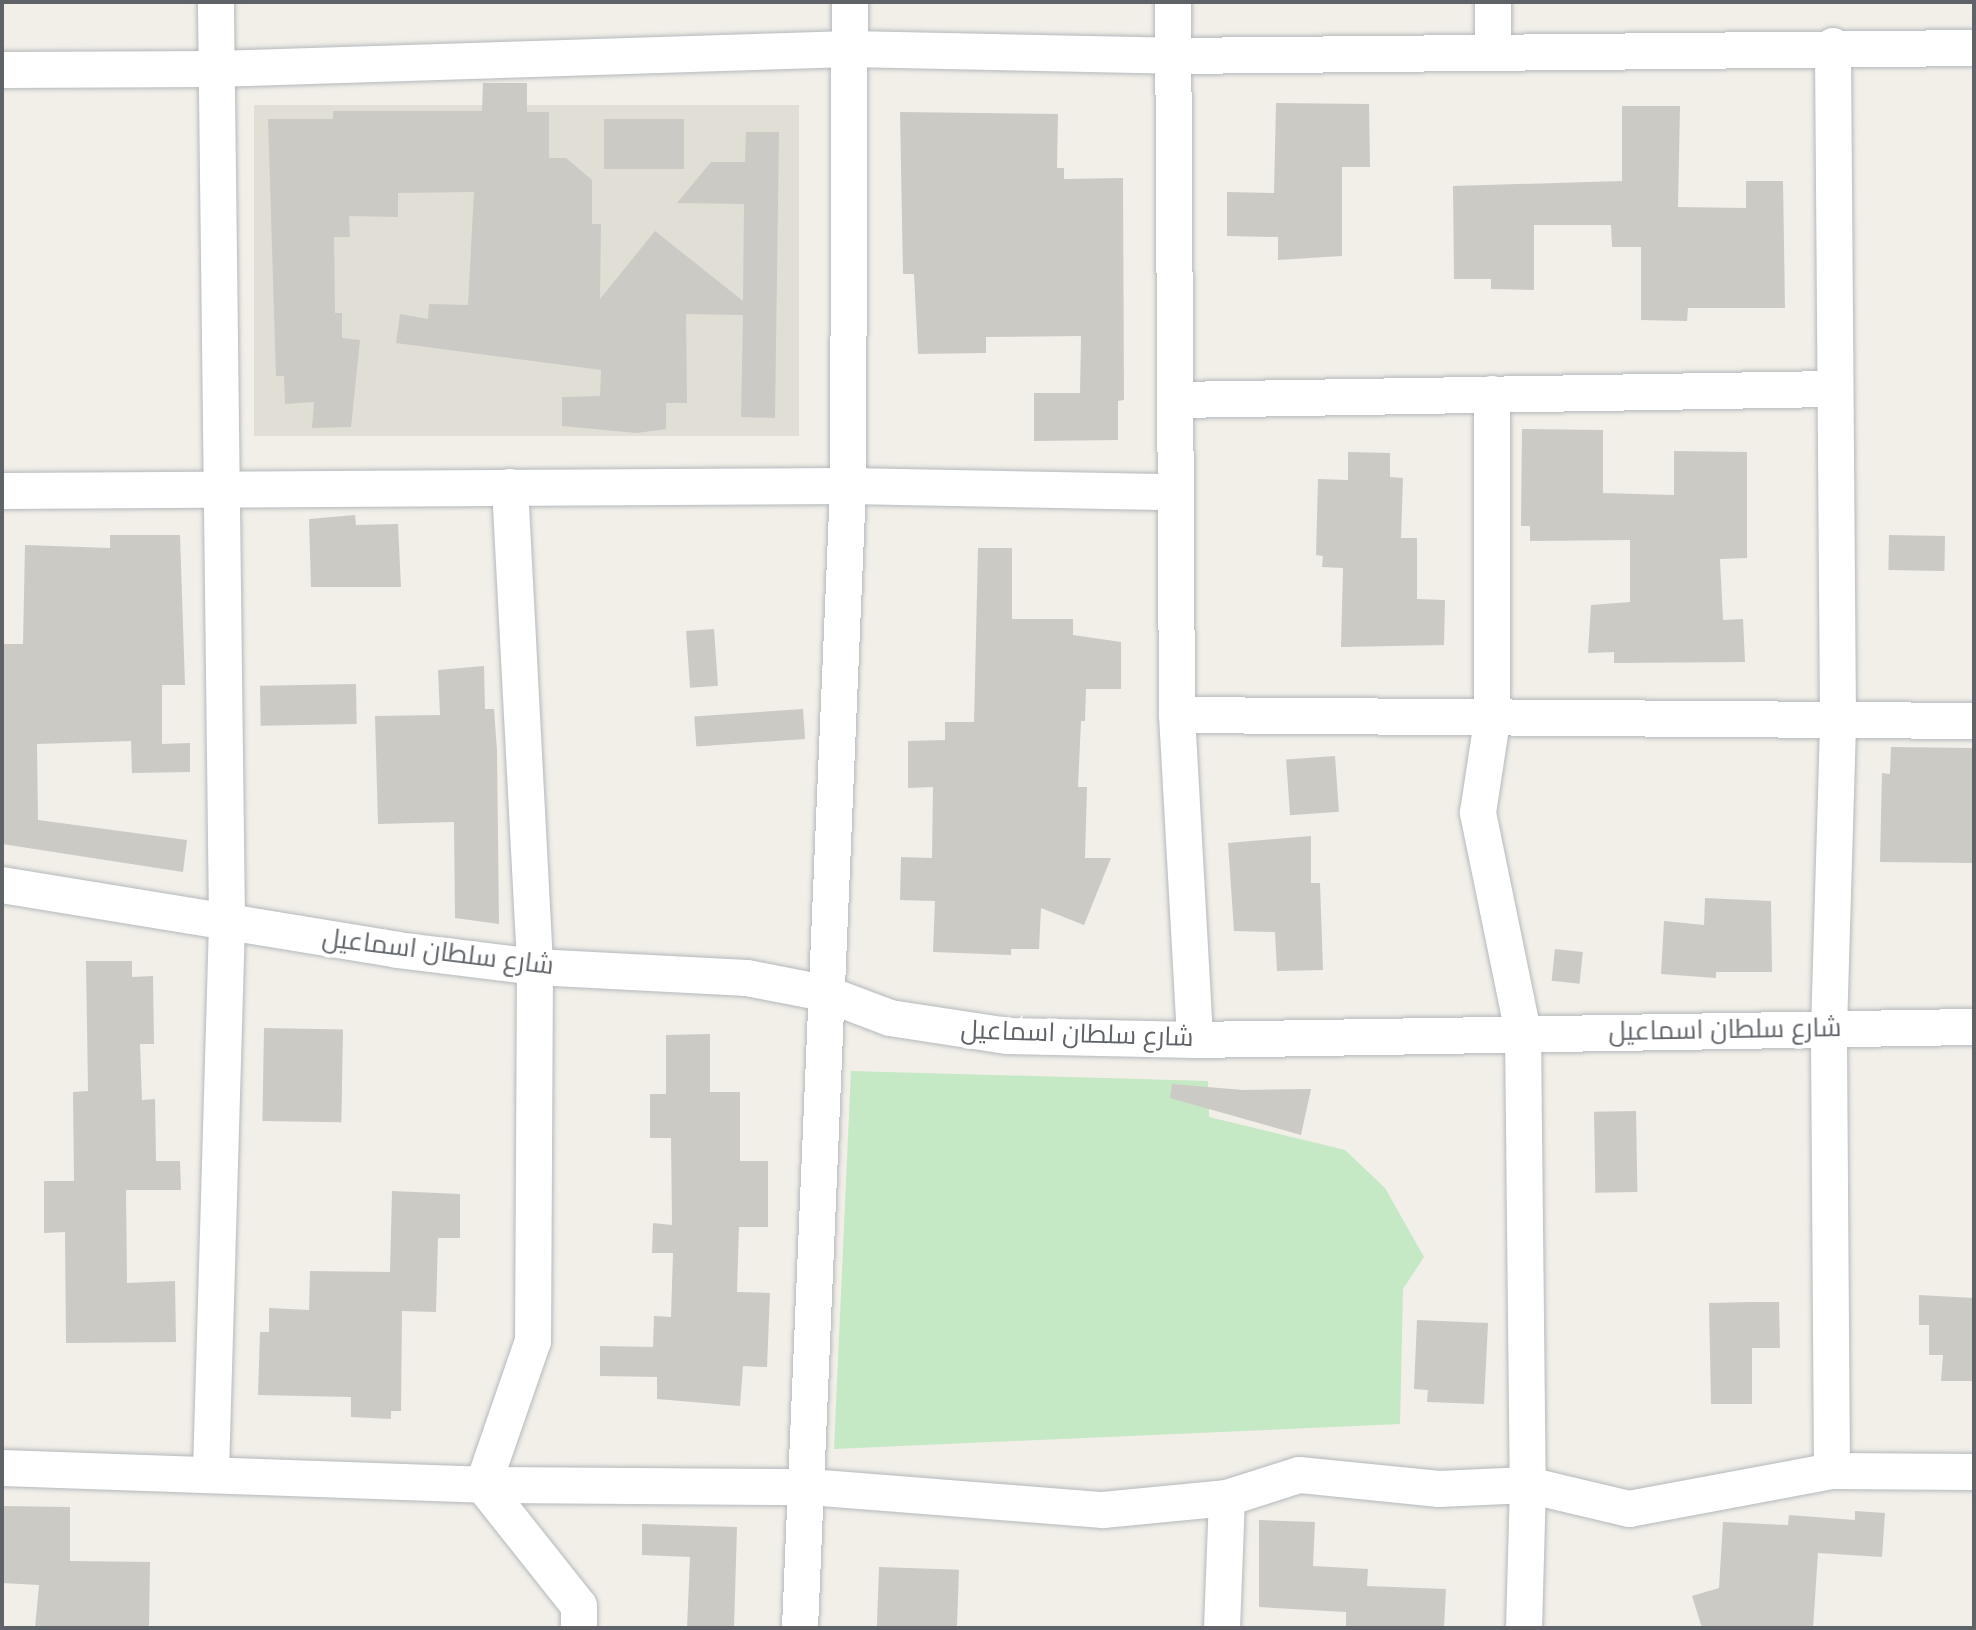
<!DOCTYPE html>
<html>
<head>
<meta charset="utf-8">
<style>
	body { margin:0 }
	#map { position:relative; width:1976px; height:1630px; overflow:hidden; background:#f1efe8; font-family:Poppins,Cairo,sans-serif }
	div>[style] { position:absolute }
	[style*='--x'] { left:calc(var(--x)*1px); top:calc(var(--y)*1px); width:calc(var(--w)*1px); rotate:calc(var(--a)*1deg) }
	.education>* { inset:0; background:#e1ded6; transform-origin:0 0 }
	.green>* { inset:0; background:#c5e8c5 }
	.building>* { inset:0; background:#cccac5; transform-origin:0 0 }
	.roads { filter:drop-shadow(0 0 2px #b5b8bc) drop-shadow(0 0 2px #b5b8bc) }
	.minor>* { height:36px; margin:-18px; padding:0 18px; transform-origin:18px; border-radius:18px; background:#fff }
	span { translate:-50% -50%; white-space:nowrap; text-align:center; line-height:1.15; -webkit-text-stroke:8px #fff; paint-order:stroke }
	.street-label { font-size:26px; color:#5f6368 }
	.frame { position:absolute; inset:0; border:4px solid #5f6368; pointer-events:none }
</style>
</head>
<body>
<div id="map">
	<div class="education">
		<div style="left:254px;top:105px;width:545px;height:331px"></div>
	</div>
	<div class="green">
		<div style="clip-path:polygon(851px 1071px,1208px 1081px,1209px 1117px,1345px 1150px,1385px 1188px,1424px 1257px,1403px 1289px,1400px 1424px,834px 1449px)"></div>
	</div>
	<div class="building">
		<div style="clip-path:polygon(483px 83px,527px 83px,527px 112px,549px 112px,549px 158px,566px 158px,592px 180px,592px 224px,601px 224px,600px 299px,655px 231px,743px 301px,744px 204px,677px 203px,711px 162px,745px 162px,746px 132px,779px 132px,775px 418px,741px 417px,743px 315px,686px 314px,687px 403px,666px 403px,666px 429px,637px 433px,562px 426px,562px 397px,600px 396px,601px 370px,396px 343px,400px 314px,428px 319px,429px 304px,468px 305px,474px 192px,398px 193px,398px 217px,349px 216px,350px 237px,334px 237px,335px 313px,342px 313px,342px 338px,360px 340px,351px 427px,312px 428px,314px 402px,285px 404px,284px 376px,276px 376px,268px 119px,333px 119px,333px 111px,482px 111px)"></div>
		<div style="clip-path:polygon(1276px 103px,1369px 104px,1370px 167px,1342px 167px,1342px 256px,1278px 260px,1278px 237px,1227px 236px,1227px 192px,1274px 193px)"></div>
		<div style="clip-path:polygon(1622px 106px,1680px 106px,1678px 207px,1746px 208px,1746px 181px,1783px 181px,1785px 308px,1688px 308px,1687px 321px,1641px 320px,1641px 247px,1612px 247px,1611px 225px,1534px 225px,1534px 290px,1491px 289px,1491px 279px,1454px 279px,1453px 186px,1622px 181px)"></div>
		<div style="clip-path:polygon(900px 112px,1058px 114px,1057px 168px,1064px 168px,1064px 179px,1123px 178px,1124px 400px,1118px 401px,1118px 440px,1034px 441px,1034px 393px,1080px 393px,1081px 336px,986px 337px,986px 353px,918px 354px,914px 274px,903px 274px)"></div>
		<div style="left:684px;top:119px;width:50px;height:80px;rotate:90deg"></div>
		<div style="clip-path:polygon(1522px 429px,1603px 430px,1603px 493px,1674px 495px,1674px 451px,1747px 452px,1747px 558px,1720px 559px,1723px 620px,1743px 619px,1745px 662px,1614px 663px,1614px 652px,1588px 653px,1591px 605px,1630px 602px,1630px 540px,1530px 541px,1530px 526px,1521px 526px)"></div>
		<div style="clip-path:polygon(1348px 452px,1390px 453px,1390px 477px,1403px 478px,1401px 538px,1417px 538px,1417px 599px,1445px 600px,1444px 645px,1341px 647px,1343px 568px,1322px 567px,1323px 556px,1316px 555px,1318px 479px,1348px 480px)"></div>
		<div style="clip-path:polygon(355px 515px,356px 525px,398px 524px,401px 587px,311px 587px,309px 519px)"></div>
		<div style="clip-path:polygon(110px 535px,180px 535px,185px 685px,162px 685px,162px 744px,190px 743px,190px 772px,132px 773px,131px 741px,37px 744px,38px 820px,187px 840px,183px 872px,2px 844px,2px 644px,23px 644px,25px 545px,110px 548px)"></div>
		<div style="left:1889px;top:535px;width:56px;height:35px;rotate:1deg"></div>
		<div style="clip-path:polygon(978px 548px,1012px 548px,1012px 619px,1073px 619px,1073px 635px,1121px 642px,1121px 689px,1086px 689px,1085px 721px,1081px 721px,1078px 787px,1087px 787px,1085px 858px,1111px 858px,1084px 925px,1041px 908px,1039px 949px,1011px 949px,1011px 955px,933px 952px,935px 901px,900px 900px,901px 857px,932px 858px,933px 787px,908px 788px,908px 741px,945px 740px,945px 722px,974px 722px)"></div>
		<div style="left:714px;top:629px;width:57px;height:28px;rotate:86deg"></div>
		<div style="clip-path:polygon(484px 666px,485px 709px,494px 709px,497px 750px,499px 924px,455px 918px,454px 822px,378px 824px,375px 716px,440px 715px,438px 670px)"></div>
		<div style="left:356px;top:684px;width:40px;height:96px;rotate:89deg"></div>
		<div style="left:803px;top:709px;width:30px;height:109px;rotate:86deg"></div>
		<div style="clip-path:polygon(1891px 747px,1974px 748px,1974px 863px,1880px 862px,1882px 773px,1890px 774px)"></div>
		<div style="left:1335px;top:756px;width:56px;height:49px;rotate:86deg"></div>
		<div style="clip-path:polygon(1311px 836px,1311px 883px,1320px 883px,1323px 970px,1277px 971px,1275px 932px,1234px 931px,1228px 843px)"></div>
		<div style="clip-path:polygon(1705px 898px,1771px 901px,1772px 972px,1716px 972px,1716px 978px,1661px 974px,1664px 921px,1704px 925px)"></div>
		<div style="left:1555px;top:949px;width:28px;height:32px;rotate:6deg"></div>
		<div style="clip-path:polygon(86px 961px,132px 961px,132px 977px,153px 976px,154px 1044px,140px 1044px,142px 1100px,155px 1099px,156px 1161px,180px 1161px,181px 1190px,126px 1190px,127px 1283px,175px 1281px,176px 1342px,66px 1343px,65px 1232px,44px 1233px,44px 1181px,74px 1181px,73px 1092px,88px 1091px)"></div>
		<div style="left:264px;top:1028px;width:79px;height:93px;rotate:1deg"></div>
		<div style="clip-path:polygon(710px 1034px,710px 1092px,740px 1092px,740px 1161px,768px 1161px,768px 1227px,739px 1227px,737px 1292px,770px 1293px,767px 1367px,743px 1366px,740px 1406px,657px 1399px,657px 1377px,600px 1376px,600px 1346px,653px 1347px,654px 1316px,671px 1317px,673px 1253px,652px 1253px,653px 1223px,672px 1225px,671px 1138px,650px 1138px,650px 1094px,666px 1094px,666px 1035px)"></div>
		<div style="clip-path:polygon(1172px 1084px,1243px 1090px,1311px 1089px,1301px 1135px,1170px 1098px)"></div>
		<div style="left:1636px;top:1111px;width:81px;height:42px;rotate:89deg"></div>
		<div style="clip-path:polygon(392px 1191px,460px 1194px,460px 1238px,438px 1238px,436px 1312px,402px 1311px,401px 1411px,391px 1411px,391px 1419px,351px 1417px,351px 1397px,258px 1395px,260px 1332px,269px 1332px,269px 1308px,309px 1310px,310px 1271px,390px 1272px)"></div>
		<div style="clip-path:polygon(1919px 1295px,1974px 1298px,1974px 1381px,1941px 1381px,1943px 1355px,1929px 1355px,1929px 1325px,1919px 1325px)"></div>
		<div style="clip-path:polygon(1751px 1302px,1779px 1302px,1780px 1348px,1752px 1348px,1752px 1404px,1711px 1404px,1709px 1303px)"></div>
		<div style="clip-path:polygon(1417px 1320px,1488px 1323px,1484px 1404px,1427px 1402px,1428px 1390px,1414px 1389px)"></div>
		<div style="clip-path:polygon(2px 1506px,70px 1507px,70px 1561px,150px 1562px,149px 1628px,35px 1628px,39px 1585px,2px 1583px)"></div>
		<div style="clip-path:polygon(1855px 1511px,1885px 1513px,1882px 1557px,1818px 1553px,1813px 1628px,1702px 1628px,1692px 1596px,1719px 1588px,1723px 1522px,1788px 1525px,1789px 1515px,1855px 1520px)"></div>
		<div style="clip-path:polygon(1259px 1520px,1315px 1522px,1313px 1566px,1368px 1569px,1367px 1586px,1446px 1589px,1444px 1628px,1346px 1628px,1346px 1612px,1259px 1607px)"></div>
		<div style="clip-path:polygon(642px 1524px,737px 1527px,734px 1628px,687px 1628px,690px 1557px,642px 1555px)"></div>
		<div style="left:879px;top:1567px;width:80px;height:61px;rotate:2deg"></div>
	</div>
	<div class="roads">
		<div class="minor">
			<div style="--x:1173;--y:2;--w:713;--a:89.68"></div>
			<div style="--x:1177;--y:715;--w:325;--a:86.8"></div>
			<div style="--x:1493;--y:52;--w:50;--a:-90"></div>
			<div style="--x:2;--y:70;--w:214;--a:-0.3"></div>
			<div style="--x:216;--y:69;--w:634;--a:-1.81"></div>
			<div style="--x:850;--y:49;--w:323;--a:1.2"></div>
			<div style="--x:1173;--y:56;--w:801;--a:-0.57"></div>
			<div style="--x:1492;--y:394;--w:327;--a:90"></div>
			<div style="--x:1492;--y:721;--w:93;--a:98.7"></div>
			<div style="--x:1478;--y:813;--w:224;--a:78.4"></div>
			<div style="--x:1523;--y:1032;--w:453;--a:89.4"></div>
			<div style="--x:1528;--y:1485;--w:143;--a:91.6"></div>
			<div style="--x:1176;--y:400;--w:659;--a:-0.96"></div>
			<div style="--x:510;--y:487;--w:481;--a:87"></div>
			<div style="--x:535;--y:967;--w:374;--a:90.3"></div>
			<div style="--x:533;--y:1341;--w:152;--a:109.1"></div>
			<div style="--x:483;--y:1485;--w:154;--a:51.6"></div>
			<div style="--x:579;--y:1606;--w:22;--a:90"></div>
			<div style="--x:2;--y:491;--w:846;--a:-0.34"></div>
			<div style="--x:848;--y:486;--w:326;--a:1.1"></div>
			<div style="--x:1177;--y:715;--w:797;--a:0.43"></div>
			<div style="--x:2;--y:885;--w:400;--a:9.3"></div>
			<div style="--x:397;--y:950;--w:139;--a:7"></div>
			<div style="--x:535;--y:967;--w:212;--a:3"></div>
			<div style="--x:747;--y:978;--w:78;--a:11"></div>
			<div style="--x:824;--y:993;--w:71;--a:20.7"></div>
			<div style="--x:890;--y:1018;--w:118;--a:8.7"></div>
			<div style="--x:1007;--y:1036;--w:188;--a:1.2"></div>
			<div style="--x:1195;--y:1040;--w:779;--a:-0.96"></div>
			<div style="--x:2;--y:1468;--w:481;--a:2"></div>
			<div style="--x:483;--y:1485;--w:326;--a:0.4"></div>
			<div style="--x:809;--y:1487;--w:295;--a:4.5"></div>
			<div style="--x:1103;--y:1510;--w:125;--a:-5.5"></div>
			<div style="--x:1227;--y:1498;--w:76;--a:-17.7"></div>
			<div style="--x:1299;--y:1475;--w:141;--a:5.7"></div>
			<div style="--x:1439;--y:1489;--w:89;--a:-2.6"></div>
			<div style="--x:1528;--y:1485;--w:104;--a:13.4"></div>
			<div style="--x:1629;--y:1509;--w:207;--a:-10.6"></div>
			<div style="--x:1832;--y:1471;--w:142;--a:0.4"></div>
			<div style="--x:1832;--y:1471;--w:442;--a:-90.4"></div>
			<div style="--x:1829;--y:1029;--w:310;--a:-88.3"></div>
			<div style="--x:1838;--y:719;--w:673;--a:-90.43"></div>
			<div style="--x:211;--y:1472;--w:550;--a:-88.33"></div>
			<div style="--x:227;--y:922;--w:920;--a:-90.69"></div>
			<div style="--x:800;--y:1628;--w:1143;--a:-87.59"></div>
			<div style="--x:848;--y:486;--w:484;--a:-89.8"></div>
			<div style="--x:1222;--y:1628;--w:130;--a:-87.8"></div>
		</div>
	</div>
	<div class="street-label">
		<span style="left:438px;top:952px;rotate:7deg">شارع سلطان اسماعيل</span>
		<span style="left:1725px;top:1030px;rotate:-1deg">شارع سلطان اسماعيل</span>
		<span style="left:1077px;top:1034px;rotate:2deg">شارع سلطان اسماعيل</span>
	</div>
	<div class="frame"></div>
</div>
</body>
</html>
